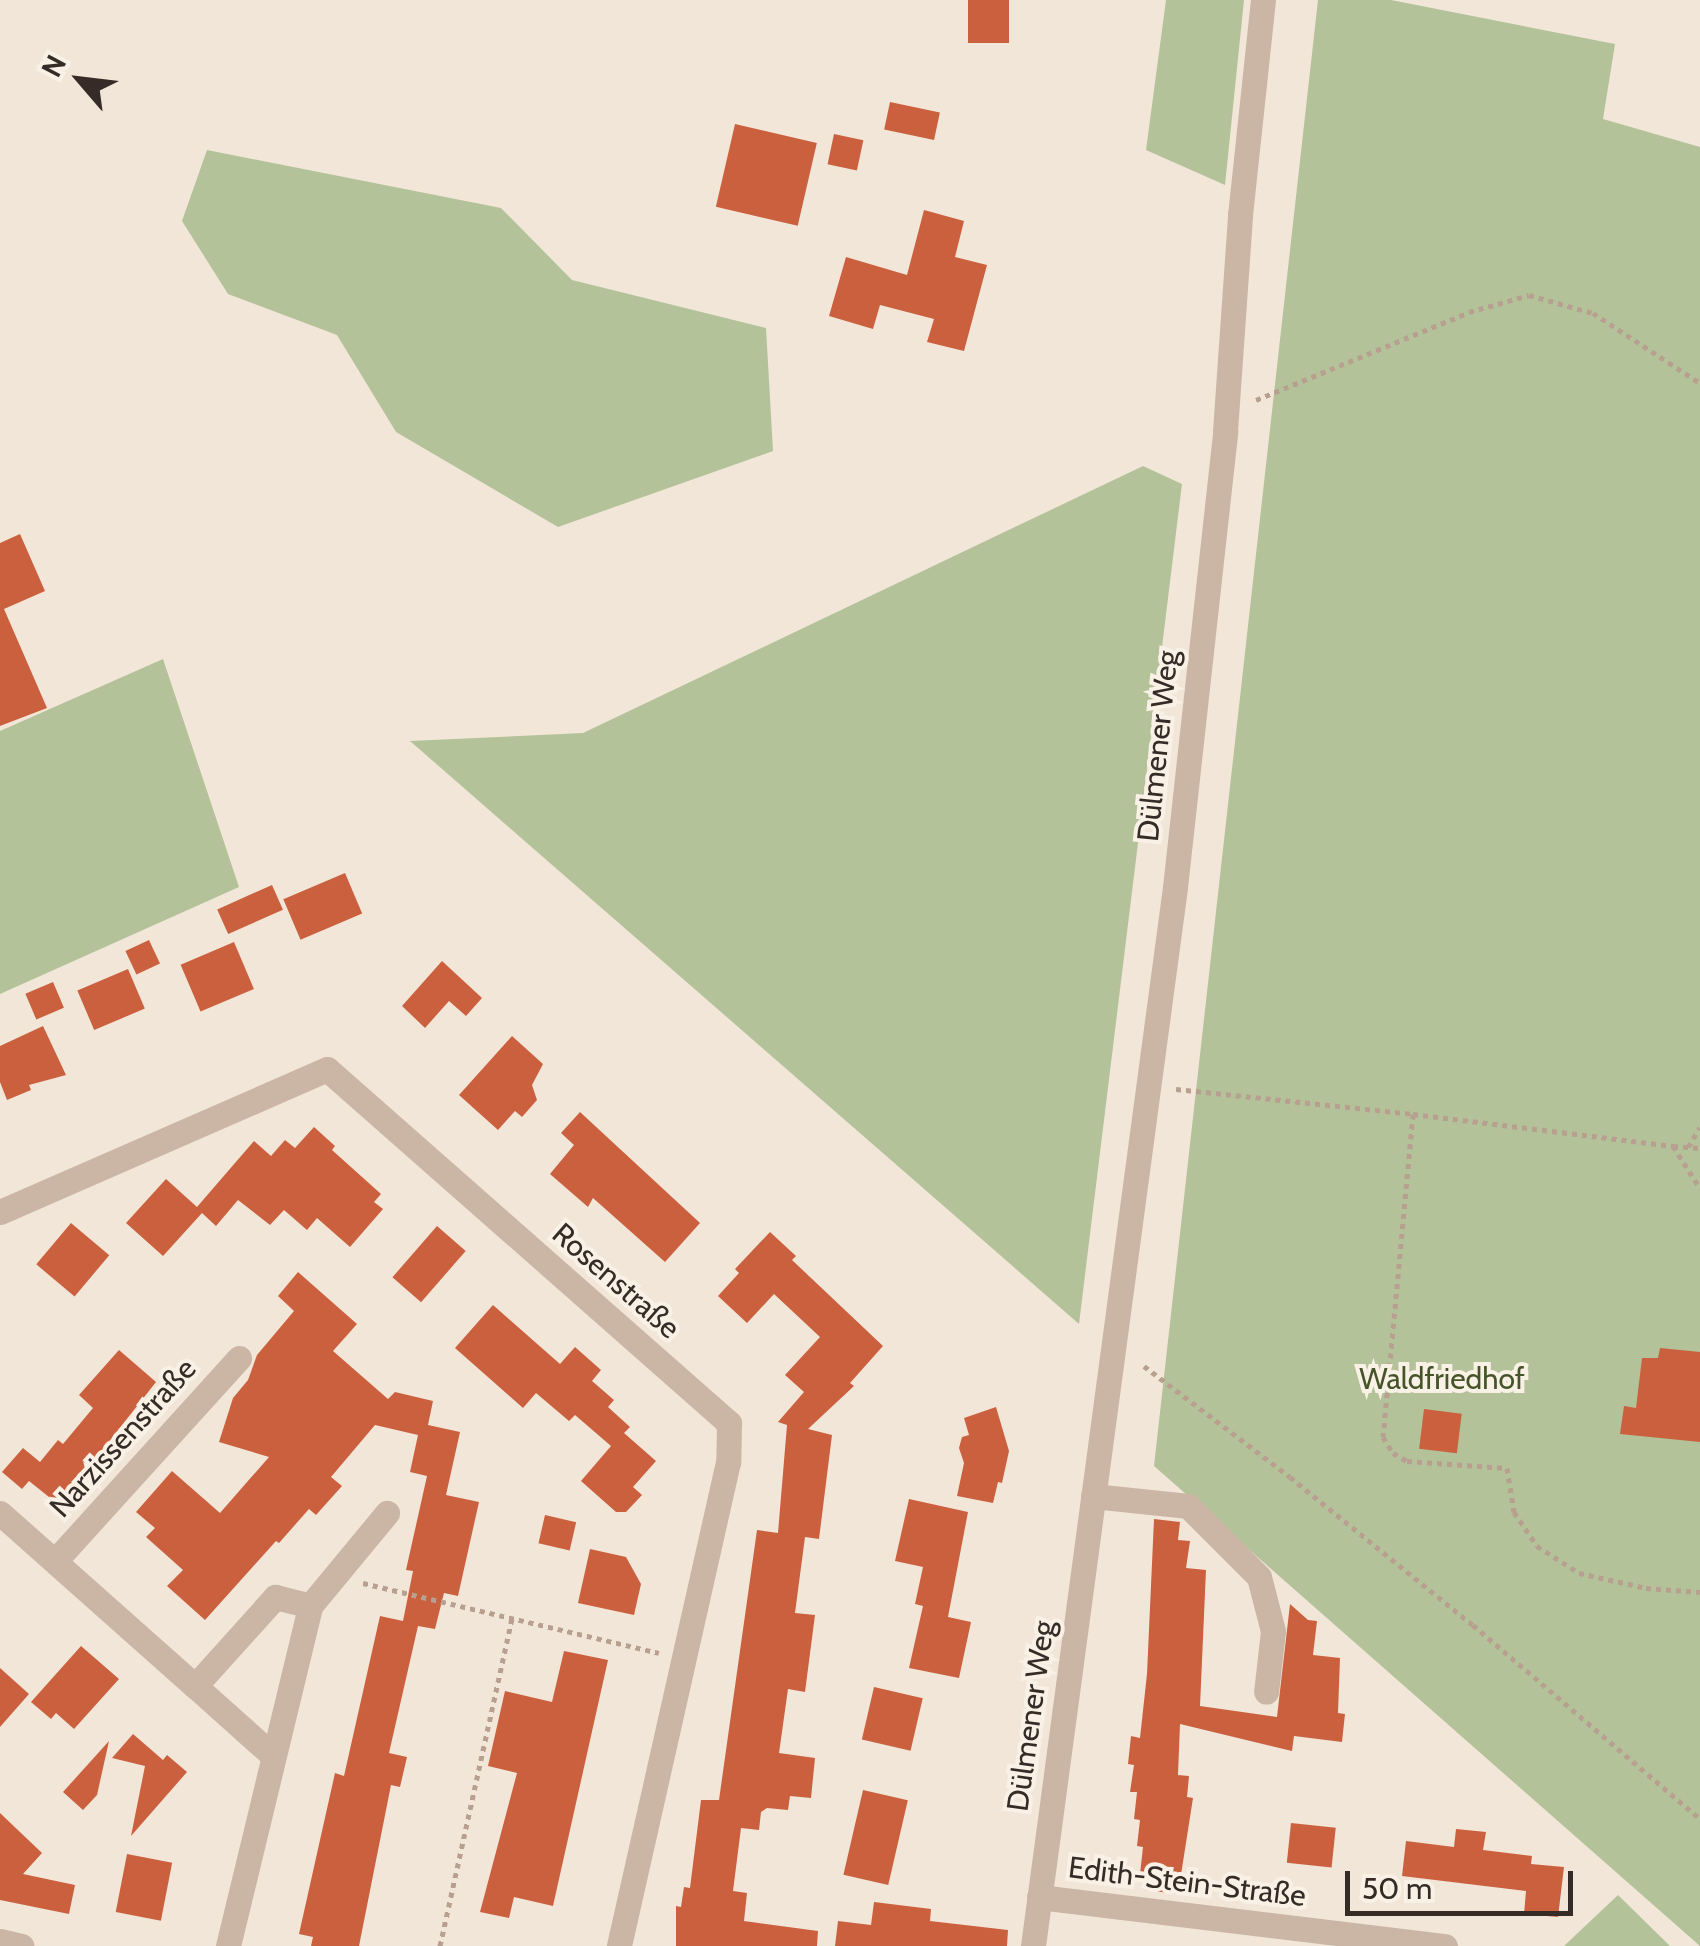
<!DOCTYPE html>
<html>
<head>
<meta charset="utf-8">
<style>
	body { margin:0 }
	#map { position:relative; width:1700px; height:1946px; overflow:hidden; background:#f2e6d9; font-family:Cabin,sans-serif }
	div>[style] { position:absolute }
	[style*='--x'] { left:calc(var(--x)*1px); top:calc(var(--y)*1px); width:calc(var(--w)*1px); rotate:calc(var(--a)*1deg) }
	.green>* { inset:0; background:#b4c299 }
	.building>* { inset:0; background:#cb603e; transform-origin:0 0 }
	.path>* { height:5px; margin-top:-2.5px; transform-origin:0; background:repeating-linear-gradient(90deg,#b7a08f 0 5px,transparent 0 10px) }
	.minor>* { height:25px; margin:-12.5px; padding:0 12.5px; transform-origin:12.5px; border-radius:12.5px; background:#cbb6a5 }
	span { translate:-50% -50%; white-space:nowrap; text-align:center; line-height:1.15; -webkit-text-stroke:8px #faf1e6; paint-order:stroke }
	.street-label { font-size:30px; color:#362b26 }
	.park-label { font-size:30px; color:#455529 }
	.north { position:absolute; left:30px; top:30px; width:100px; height:100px; -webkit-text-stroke:8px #faf1e6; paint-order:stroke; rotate:298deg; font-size:28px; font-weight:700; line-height:40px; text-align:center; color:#362b26 }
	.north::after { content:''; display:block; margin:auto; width:35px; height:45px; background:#362b26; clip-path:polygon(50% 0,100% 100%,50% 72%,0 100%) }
	.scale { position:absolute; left:1345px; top:1871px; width:228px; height:45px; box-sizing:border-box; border:5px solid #362b26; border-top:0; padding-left:12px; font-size:30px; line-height:35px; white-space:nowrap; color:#362b26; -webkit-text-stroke:8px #faf1e6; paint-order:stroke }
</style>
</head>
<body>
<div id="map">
	<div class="green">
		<div style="clip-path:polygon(1166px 0,1244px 0,1225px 185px,1146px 150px)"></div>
		<div style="clip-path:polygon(1318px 0,1391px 0,1615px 44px,1603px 119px,1700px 147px,1700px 1946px,1154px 1466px)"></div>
		<div style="clip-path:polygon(207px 150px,501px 208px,572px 280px,766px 328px,773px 451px,558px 527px,396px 432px,337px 335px,228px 294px,182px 221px)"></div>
		<div style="clip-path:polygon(1143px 466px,1182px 484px,1079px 1324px,410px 741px,583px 733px)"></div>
		<div style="clip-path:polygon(163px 659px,239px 887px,0 994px,0 731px)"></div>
		<div style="clip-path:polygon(1618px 1895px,1670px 1946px,1564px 1946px)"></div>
	</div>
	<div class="building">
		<div style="left:968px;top:0;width:41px;height:43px"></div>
		<div style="left:890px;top:102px;width:51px;height:28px;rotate:12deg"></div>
		<div style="left:735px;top:124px;width:84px;height:85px;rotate:13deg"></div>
		<div style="left:834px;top:134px;width:30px;height:31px;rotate:12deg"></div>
		<div style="clip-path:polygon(924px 210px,964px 221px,955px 257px,987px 265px,964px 351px,927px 342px,934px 319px,880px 305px,873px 329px,829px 316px,846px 257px,907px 275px)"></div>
		<div style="clip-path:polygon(20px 534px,45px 591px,4px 609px,47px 708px,0 726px,0 543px)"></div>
		<div style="left:345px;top:873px;width:44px;height:67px;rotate:67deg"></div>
		<div style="left:272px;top:885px;width:27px;height:60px;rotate:66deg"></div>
		<div style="left:149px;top:940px;width:26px;height:26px;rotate:65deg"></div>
		<div style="left:234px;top:942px;width:51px;height:58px;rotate:67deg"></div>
		<div style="clip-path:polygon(442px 961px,482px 998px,466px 1016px,449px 1001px,425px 1028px,402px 1006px)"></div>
		<div style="left:128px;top:969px;width:43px;height:55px;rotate:67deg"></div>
		<div style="left:53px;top:982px;width:28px;height:30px;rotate:67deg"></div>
		<div style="clip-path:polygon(43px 1026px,66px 1075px,29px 1085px,31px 1090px,7px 1100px,0 1082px,0 1046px)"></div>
		<div style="clip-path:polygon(512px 1036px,543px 1064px,532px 1085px,537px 1100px,522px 1117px,515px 1111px,498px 1130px,459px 1095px)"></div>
		<div style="clip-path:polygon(580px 1112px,700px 1223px,665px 1262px,593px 1198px,588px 1207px,550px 1174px,574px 1145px,561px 1133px)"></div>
		<div style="clip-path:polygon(314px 1127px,335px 1146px,332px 1150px,381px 1194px,374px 1202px,383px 1209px,350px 1247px,317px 1218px,307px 1230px,284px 1210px,270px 1225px,238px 1200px,216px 1226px,202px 1213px,163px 1256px,126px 1223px,166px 1179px,197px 1207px,254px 1141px,271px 1156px,285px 1140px,295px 1148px)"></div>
		<div style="left:71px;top:1223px;width:50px;height:54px;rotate:40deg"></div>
		<div style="left:437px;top:1226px;width:38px;height:68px;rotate:41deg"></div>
		<div style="clip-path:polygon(770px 1232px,796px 1256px,792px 1260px,883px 1346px,850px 1383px,854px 1386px,808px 1429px,832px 1435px,819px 1539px,805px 1537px,795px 1613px,815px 1615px,805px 1692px,788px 1689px,779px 1753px,815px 1758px,811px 1798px,790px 1796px,788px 1810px,767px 1808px,761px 1812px,759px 1830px,741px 1828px,733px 1891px,747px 1893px,744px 1921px,818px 1931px,817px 1946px,676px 1946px,676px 1906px,681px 1907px,684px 1887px,690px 1888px,701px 1800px,719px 1800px,757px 1530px,778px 1533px,787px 1425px,778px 1422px,804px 1392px,785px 1375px,820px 1337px,774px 1294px,747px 1323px,718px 1296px,739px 1273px,735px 1269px)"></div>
		<div style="clip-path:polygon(298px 1272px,357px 1324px,333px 1351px,388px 1399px,395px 1392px,433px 1401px,428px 1425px,460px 1432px,446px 1495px,479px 1502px,458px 1596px,444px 1593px,435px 1629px,418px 1626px,389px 1753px,407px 1757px,400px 1787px,391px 1785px,359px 1946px,311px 1946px,313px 1937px,299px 1934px,335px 1773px,344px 1776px,380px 1616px,403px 1621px,413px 1571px,406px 1570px,427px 1476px,410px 1472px,418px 1435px,375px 1425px,331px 1477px,342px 1486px,316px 1515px,309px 1509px,279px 1543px,276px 1541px,205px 1620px,167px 1586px,183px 1570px,146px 1537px,155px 1528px,136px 1512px,172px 1471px,220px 1513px,269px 1457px,219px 1442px,233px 1398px,248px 1380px,257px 1355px,294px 1311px,278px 1296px)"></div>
		<div style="clip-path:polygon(493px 1305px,560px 1364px,575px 1347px,601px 1370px,592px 1381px,614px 1400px,608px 1407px,630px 1427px,624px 1433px,656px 1461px,633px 1487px,642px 1495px,626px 1512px,616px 1512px,581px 1481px,611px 1446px,575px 1415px,569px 1421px,536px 1393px,523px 1408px,455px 1348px)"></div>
		<div style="clip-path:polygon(1660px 1348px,1700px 1352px,1700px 1442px,1620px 1434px,1624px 1406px,1636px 1408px,1642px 1358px,1658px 1358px)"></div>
		<div style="clip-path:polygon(119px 1350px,156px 1382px,59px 1505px,29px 1481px,22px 1489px,2px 1472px,23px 1448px,40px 1462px,58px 1440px,63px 1444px,93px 1408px,79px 1395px)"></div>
		<div style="clip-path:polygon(996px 1407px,1009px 1451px,1002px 1483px,998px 1482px,993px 1503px,957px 1496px,964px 1463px,959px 1448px,962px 1437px,969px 1435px,964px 1418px)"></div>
		<div style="left:1424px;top:1409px;width:38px;height:40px;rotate:7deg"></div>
		<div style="clip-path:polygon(909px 1499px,968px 1512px,948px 1617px,971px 1622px,959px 1678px,909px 1668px,923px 1606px,915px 1604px,923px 1567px,895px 1561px)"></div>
		<div style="left:545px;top:1515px;width:32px;height:29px;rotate:13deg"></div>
		<div style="clip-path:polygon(1154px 1519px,1180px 1522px,1178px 1540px,1190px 1541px,1186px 1568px,1206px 1570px,1200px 1706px,1277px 1717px,1290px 1604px,1308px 1620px,1317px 1621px,1313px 1655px,1340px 1658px,1338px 1713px,1345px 1714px,1342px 1742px,1294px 1736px,1292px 1751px,1180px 1724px,1178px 1775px,1189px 1776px,1187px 1797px,1193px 1798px,1178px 1894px,1145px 1890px,1146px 1875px,1140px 1874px,1143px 1847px,1137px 1846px,1140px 1820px,1134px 1819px,1137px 1792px,1130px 1792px,1134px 1765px,1128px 1764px,1131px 1736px,1140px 1738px,1147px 1674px)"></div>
		<div style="clip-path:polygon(590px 1549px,626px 1557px,641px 1584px,634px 1615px,578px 1603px)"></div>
		<div style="clip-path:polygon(81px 1646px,119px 1679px,74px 1729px,56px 1713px,51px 1719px,31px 1702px)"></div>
		<div style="clip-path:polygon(564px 1651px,608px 1660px,553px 1906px,514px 1897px,509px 1918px,480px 1912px,517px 1773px,488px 1766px,505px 1691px,552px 1702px)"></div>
		<div style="clip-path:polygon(0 1668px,29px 1694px,0 1727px)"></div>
		<div style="left:874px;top:1687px;width:50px;height:54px;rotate:13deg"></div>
		<div style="clip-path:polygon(133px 1734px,163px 1760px,167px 1755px,187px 1772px,131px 1836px,145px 1766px,112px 1758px)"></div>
		<div style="clip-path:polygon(109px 1741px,97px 1795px,83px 1810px,63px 1792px)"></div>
		<div style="left:863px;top:1790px;width:46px;height:87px;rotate:13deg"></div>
		<div style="clip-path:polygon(0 1813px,42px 1853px,23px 1874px,75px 1885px,69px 1914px,0 1900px)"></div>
		<div style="left:1291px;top:1823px;width:45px;height:40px;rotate:6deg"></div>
		<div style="clip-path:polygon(1456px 1829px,1486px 1832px,1483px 1850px,1532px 1856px,1531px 1864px,1564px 1867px,1558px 1917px,1524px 1914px,1526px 1891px,1402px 1876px,1406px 1841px,1454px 1847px)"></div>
		<div style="left:127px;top:1854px;width:46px;height:59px;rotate:11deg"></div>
		<div style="clip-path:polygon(874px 1902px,931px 1909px,930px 1921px,1008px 1930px,1007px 1946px,835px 1946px,838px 1921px,871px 1925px)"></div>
	</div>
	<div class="path">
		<div style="--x:1256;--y:400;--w:230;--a:-22.4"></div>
		<div style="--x:1469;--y:312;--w:62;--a:-15.8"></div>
		<div style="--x:1529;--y:295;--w:66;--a:15.7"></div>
		<div style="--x:1593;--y:313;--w:128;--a:33.2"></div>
		<div style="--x:1176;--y:1089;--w:238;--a:6"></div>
		<div style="--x:1413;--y:1114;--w:324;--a:95.3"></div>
		<div style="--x:1383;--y:1437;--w:19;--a:58"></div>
		<div style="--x:1393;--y:1453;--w:16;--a:30"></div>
		<div style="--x:1407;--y:1461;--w:100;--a:4"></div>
		<div style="--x:1507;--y:1468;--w:45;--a:81"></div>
		<div style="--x:1514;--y:1512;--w:41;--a:55.9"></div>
		<div style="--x:1537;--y:1546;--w:50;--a:32.7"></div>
		<div style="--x:1579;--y:1573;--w:69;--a:12.6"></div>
		<div style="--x:1646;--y:1588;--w:54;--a:4.2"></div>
		<div style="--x:1413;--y:1114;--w:262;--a:7"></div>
		<div style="--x:1673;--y:1146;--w:50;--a:57.3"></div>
		<div style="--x:1673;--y:1146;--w:27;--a:4"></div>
		<div style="--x:1688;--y:1147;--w:23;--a:-59"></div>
		<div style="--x:1144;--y:1366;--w:183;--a:37.2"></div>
		<div style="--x:1290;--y:1477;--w:235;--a:39"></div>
		<div style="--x:1473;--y:1625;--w:299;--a:40.5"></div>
		<div style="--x:363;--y:1583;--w:304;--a:13.3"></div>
		<div style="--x:440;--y:1946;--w:336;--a:-77.6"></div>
	</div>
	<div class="minor">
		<div style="--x:0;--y:1212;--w:357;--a:-23.6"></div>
		<div style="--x:327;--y:1069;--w:536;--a:41.37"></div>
		<div style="--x:729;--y:1423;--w:39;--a:91"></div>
		<div style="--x:728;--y:1462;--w:496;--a:102.7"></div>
		<div style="--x:1093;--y:1496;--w:96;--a:6"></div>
		<div style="--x:1188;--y:1506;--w:100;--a:45"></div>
		<div style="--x:1259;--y:1577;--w:56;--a:75.5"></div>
		<div style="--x:1273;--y:1631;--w:61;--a:96.5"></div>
		<div style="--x:0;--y:1513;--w:261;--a:41.6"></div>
		<div style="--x:55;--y:1561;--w:274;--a:-47.8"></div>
		<div style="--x:271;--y:1754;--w:102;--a:-138.2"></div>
		<div style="--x:195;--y:1686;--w:120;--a:-48"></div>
		<div style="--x:275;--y:1597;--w:36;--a:14"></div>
		<div style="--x:1039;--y:1897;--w:409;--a:6.9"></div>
		<div style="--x:0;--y:1941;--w:22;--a:13"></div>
		<div style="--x:228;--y:1946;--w:350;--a:-76.4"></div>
		<div style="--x:310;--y:1606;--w:121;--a:-50.4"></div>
		<div style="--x:1033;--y:1946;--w:1068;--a:-82.36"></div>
		<div style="--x:1175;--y:887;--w:459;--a:-83.7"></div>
		<div style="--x:1225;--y:431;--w:217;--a:-86"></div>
		<div style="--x:1240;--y:215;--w:216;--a:-83.9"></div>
	</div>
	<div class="street-label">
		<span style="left:1158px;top:746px;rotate:-84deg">Dülmener Weg</span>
		<span style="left:616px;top:1281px;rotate:41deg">Rosenstraße</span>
		<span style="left:123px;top:1438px;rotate:-48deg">Narzissenstraße</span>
		<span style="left:1031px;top:1716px;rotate:-82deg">Dülmener Weg</span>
		<span style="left:1187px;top:1882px;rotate:7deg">Edith-Stein-Straße</span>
	</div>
	<div class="park-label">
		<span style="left:1442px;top:1379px">Waldfriedhof</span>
	</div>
	<div class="north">N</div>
	<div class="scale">50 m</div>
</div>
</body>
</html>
